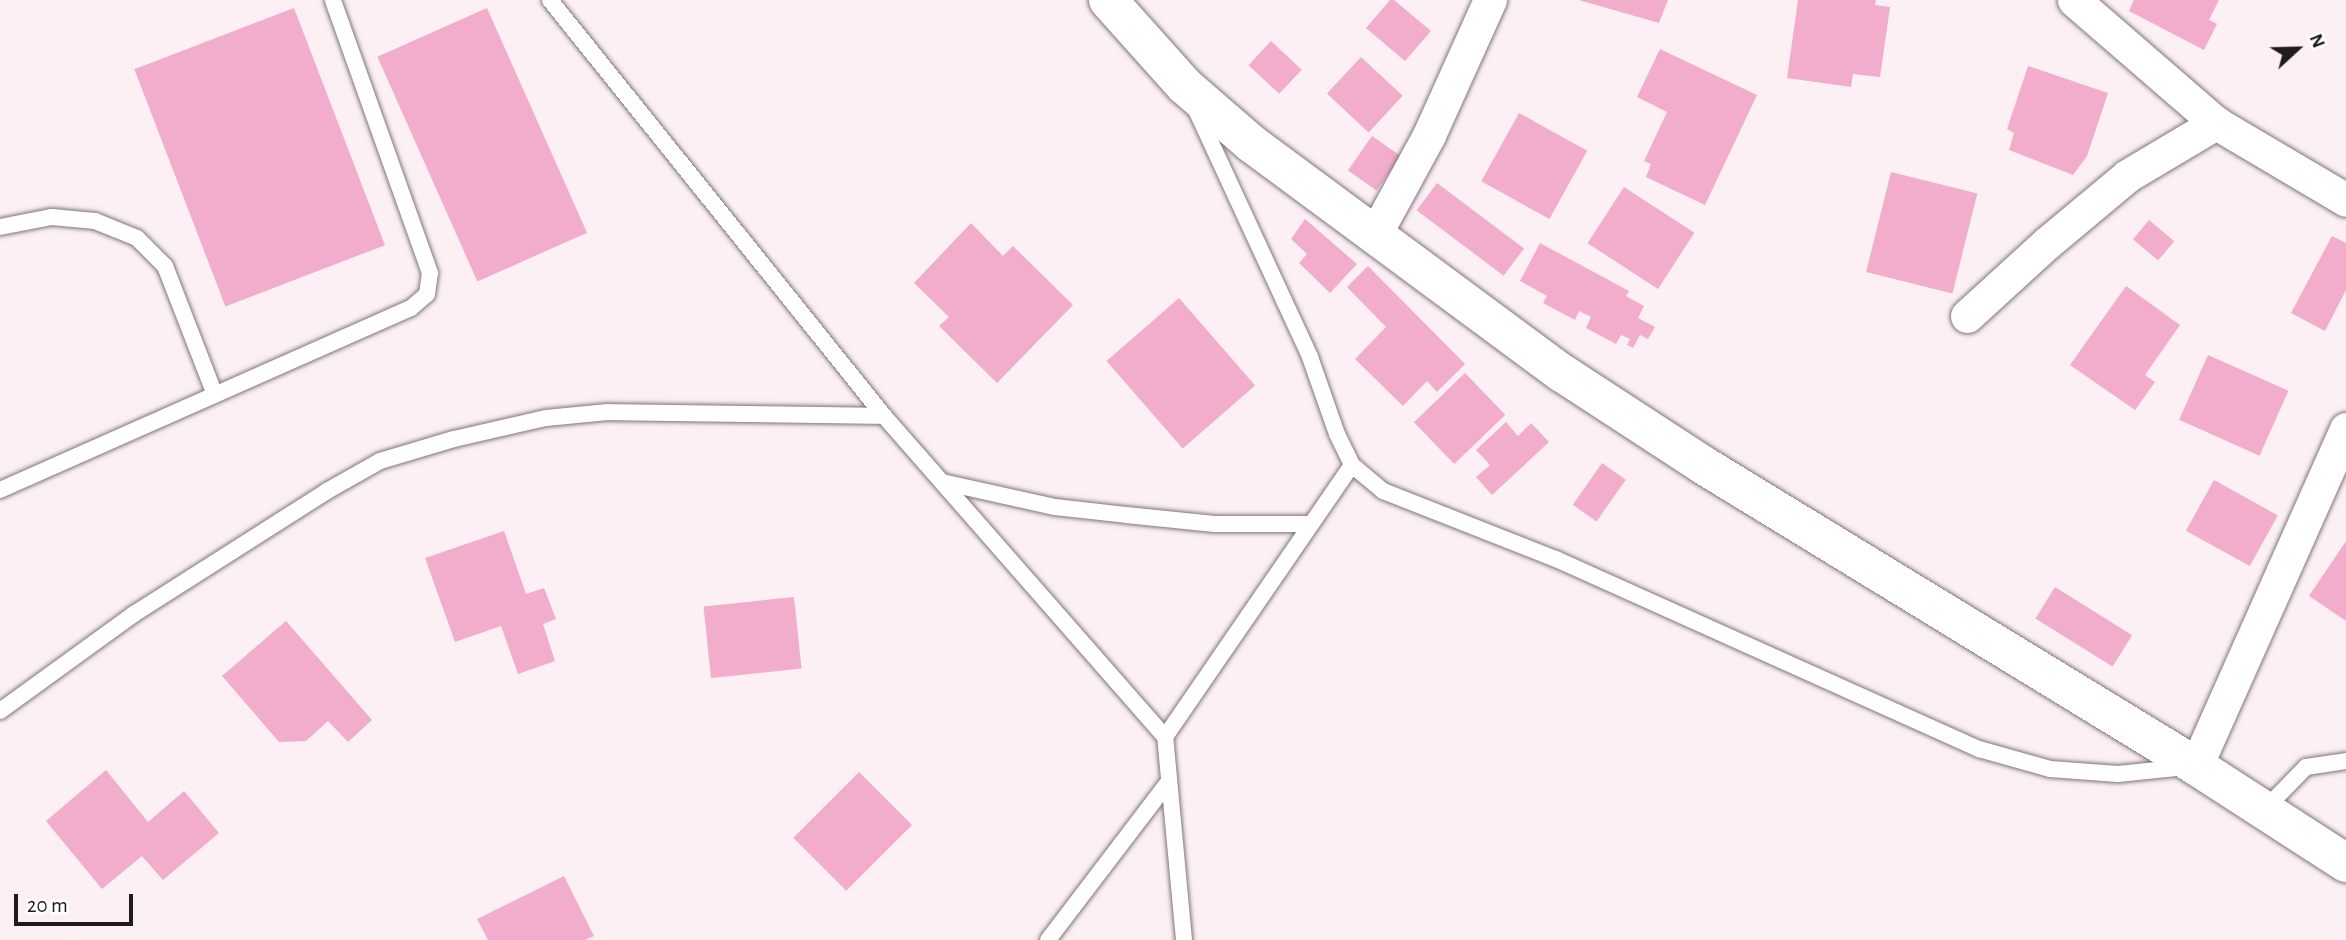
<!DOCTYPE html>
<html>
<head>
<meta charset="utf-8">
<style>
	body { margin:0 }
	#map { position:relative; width:2346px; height:940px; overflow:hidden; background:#fcf0f5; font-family:"Alegreya Sans",sans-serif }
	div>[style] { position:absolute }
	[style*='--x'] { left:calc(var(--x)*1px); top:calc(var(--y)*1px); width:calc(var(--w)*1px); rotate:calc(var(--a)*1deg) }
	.building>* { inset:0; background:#f2accc; transform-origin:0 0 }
	.roads { filter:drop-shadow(0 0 2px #80757a) drop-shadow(0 0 2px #80757a) }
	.lane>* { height:16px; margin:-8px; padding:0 8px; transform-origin:8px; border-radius:8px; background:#fff }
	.street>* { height:33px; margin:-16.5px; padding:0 16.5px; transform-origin:16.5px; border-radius:16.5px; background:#fff }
	.highway>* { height:38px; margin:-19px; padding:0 19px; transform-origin:19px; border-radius:19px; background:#fff }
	span { translate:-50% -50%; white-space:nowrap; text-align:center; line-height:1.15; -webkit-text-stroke:6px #fff; paint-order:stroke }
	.north { position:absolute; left:2262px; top:14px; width:70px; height:70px; -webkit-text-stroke:5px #fff; paint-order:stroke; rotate:68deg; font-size:19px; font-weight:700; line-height:28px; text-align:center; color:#201c1e }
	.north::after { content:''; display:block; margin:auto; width:24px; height:32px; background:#201c1e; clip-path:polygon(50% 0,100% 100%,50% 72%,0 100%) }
	.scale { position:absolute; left:14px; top:894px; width:119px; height:32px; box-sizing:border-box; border:4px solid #201c1e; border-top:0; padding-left:9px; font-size:21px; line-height:24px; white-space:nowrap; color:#201c1e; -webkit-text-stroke:5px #fff; paint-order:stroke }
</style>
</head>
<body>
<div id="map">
	<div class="building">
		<div style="clip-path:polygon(1390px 0,1394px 0,1431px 31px,1405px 61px,1366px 28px)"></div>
		<div style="clip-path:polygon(1579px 0,1668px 0,1659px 23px)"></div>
		<div style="clip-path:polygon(1798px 0,1876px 0,1875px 5px,1890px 7px,1880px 77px,1853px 74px,1851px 87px,1787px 78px)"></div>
		<div style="clip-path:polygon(2134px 0,2219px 0,2209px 20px,2217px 24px,2204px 50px,2129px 11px)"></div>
		<div style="left:294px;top:8px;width:254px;height:171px;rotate:69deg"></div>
		<div style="left:487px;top:8px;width:246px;height:120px;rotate:66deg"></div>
		<div style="left:1271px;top:41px;width:42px;height:33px;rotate:43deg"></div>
		<div style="clip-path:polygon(1660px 49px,1757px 95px,1705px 205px,1646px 177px,1651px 164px,1644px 161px,1667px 112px,1637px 97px)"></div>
		<div style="left:1361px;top:57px;width:57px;height:50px;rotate:43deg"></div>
		<div style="clip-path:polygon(2028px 66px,2108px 93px,2087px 156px,2073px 175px,2009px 150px,2014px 133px,2007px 129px)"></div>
		<div style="left:1519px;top:113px;width:78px;height:78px;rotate:29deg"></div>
		<div style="left:1372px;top:136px;width:35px;height:42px;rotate:35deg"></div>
		<div style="left:1891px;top:172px;width:89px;height:103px;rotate:14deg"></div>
		<div style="left:1437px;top:183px;width:109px;height:34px;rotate:37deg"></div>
		<div style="left:1624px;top:187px;width:84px;height:67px;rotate:33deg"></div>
		<div style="clip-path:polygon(1305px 219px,1357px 264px,1330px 293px,1299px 263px,1307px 254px,1291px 239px)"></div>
		<div style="left:2149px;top:220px;width:33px;height:25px;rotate:40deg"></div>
		<div style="clip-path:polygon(971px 223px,1003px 256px,1013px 246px,1073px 305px,997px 383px,939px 326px,949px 317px,914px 283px)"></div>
		<div style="clip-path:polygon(2332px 236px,2346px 243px,2346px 290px,2325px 331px,2291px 313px)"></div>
		<div style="clip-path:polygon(1540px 243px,1629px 291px,1626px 296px,1644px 306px,1638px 318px,1655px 327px,1648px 339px,1640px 335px,1633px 348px,1627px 345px,1630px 339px,1621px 335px,1616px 344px,1586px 328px,1591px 317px,1579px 311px,1575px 320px,1543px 303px,1547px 296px,1520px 281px)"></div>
		<div style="clip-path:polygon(1368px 266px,1465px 364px,1437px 392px,1427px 381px,1403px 406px,1355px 359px,1386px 327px,1347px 287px)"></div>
		<div style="clip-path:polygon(2126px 286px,2180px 325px,2145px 375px,2155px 382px,2135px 410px,2070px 365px)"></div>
		<div style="left:1179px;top:298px;width:116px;height:96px;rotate:49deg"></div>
		<div style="left:2208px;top:355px;width:88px;height:71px;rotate:24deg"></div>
		<div style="left:1465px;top:373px;width:58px;height:71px;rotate:46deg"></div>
		<div style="clip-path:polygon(1506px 422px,1518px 436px,1531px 423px,1549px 442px,1492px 495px,1476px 477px,1490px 465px,1476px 450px)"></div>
		<div style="left:1602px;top:463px;width:29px;height:51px;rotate:35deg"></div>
		<div style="left:2214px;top:480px;width:73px;height:58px;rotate:29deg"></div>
		<div style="clip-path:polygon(504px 531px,526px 594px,544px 588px,556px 619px,543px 624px,555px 661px,518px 674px,501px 626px,455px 642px,425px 558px)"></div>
		<div style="clip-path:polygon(2346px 541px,2346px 621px,2309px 596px)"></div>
		<div style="left:2055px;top:587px;width:91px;height:37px;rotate:32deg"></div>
		<div style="left:794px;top:597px;width:72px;height:91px;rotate:84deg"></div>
		<div style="clip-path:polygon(286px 621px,372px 720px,348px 742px,328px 721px,306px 741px,279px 742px,222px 676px)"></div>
		<div style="clip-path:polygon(106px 770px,148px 822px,184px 791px,219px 833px,163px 880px,142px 856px,102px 889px,46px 821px)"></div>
		<div style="left:859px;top:772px;width:75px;height:93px;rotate:45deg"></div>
		<div style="clip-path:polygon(564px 876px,594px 936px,585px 940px,488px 940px,477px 919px)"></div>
	</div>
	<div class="roads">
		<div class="lane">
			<div style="--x:550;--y:0;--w:533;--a:51.24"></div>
			<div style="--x:884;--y:416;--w:427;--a:48.8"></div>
			<div style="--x:1196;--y:110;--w:272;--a:65.2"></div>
			<div style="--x:1310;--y:357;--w:82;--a:70.7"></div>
			<div style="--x:1337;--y:434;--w:34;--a:64"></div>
			<div style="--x:0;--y:227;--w:53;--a:-10.9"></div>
			<div style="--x:52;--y:217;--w:43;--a:5.3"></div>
			<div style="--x:95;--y:221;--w:45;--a:22"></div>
			<div style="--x:137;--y:238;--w:40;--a:45"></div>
			<div style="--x:165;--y:266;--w:138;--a:68.8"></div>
			<div style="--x:942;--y:482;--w:116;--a:12.5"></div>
			<div style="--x:1055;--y:507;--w:71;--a:6.4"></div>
			<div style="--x:1126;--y:515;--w:89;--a:5.8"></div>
			<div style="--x:1215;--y:524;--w:96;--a:0"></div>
			<div style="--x:0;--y:490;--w:449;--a:-23.9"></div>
			<div style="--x:411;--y:308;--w:21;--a:-41"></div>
			<div style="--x:427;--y:294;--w:21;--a:-82"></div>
			<div style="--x:430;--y:273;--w:290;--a:-109.6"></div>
			<div style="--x:0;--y:711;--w:165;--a:-35.9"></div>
			<div style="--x:134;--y:614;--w:229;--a:-32.5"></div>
			<div style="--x:327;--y:491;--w:61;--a:-29.5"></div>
			<div style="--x:380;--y:461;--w:77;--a:-16.6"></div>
			<div style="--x:454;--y:439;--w:94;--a:-12.9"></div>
			<div style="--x:546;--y:418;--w:62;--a:-5.5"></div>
			<div style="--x:608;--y:412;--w:276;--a:0.8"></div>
			<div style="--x:2264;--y:810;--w:60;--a:-45.7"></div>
			<div style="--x:2306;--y:767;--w:40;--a:-8.5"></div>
			<div style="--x:1048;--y:940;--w:200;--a:-52.7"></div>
			<div style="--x:1184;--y:940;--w:204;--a:-95.3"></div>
			<div style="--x:1165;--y:737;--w:330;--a:-55.5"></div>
			<div style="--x:1352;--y:465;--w:40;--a:40"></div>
			<div style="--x:1383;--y:491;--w:186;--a:21.5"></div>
			<div style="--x:1556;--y:559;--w:464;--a:24.2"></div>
			<div style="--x:1979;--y:749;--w:74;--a:15.7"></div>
			<div style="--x:2050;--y:769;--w:68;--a:4.2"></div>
			<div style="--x:2118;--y:774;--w:68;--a:-5.9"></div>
		</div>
		<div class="street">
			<div style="--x:2074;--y:0;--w:188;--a:40.9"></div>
			<div style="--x:2216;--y:123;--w:151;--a:30.6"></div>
			<div style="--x:1374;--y:236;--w:115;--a:-61.4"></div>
			<div style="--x:1429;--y:135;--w:148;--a:-65.7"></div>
			<div style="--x:1967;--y:316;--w:108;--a:-42.4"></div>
			<div style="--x:2047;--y:243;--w:104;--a:-39.9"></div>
			<div style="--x:2127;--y:176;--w:104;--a:-30.8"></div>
			<div style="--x:2196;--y:766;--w:369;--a:-66"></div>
		</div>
		<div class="highway">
			<div style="--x:1108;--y:0;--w:115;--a:48.2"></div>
			<div style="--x:1185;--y:86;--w:89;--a:40.9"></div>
			<div style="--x:1252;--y:144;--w:385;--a:36.5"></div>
			<div style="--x:1562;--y:373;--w:168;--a:33.1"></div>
			<div style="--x:1703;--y:465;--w:578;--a:31.41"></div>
			<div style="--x:2196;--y:766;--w:179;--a:32.9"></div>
		</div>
	</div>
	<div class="north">N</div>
	<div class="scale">20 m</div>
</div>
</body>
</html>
